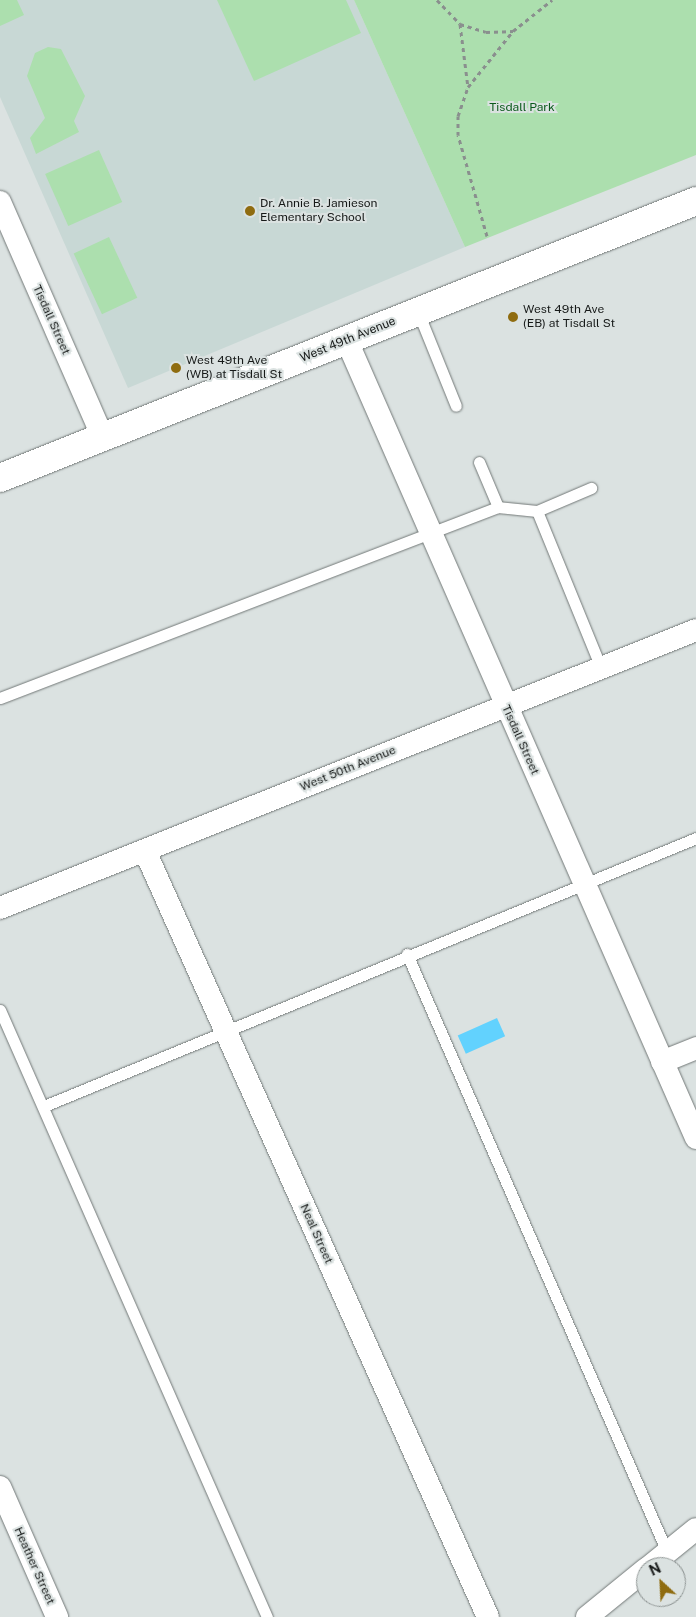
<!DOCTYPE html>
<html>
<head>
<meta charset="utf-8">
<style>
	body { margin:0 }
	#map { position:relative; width:696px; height:1617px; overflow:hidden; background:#dbe2e1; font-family:"Public Sans",sans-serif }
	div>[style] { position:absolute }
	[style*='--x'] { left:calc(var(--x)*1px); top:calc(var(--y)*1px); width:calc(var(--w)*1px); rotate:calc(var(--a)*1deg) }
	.built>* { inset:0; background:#c8d8d5 }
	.green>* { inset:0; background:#acdfae; transform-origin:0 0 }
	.water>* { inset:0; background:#62d2fe; transform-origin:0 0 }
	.path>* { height:3px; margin-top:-1.5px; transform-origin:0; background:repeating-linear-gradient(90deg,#8a8f8e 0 4px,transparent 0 8px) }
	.roads { filter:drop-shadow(0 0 1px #727877) drop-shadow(0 0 1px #727877) }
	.service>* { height:11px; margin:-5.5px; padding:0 5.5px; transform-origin:5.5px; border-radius:5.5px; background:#fff }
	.minor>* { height:22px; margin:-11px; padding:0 11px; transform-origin:11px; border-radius:11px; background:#fff }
	.tertiary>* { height:28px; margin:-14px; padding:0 14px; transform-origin:14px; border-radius:14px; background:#fff }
	.dots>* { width:14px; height:14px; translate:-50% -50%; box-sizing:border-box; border:2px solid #dbe2e1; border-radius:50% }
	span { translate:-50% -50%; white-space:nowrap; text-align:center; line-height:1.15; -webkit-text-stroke:4px #dbe2e1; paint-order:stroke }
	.park-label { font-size:12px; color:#0a591b }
	.poi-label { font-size:12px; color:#161918 }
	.left { translate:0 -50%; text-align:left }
	.street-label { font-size:12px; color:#161918 }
	.north { position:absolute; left:636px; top:1557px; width:50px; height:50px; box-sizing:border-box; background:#dbe2e1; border:1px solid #8c9291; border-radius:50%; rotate:335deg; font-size:14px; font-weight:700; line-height:20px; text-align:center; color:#161918 }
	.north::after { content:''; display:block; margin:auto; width:18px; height:22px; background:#8f6c10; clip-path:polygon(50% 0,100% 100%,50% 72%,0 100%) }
</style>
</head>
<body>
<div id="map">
	<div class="built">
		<div style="clip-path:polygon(0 0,354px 0,465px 247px,128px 388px,0 97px)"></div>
	</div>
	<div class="green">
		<div style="clip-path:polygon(0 0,17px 0,24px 15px,0 26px)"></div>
		<div style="clip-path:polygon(217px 0,346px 0,361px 33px,254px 81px)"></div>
		<div style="clip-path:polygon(354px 0,696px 0,696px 155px,465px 247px)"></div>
		<div style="clip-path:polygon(48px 47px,61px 49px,85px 96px,74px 121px,79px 132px,36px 154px,30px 138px,45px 118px,27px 76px,35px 53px)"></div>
		<div style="left:99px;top:150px;width:57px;height:59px;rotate:66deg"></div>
		<div style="left:109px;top:237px;width:67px;height:39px;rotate:65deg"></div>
	</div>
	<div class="water">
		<div style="left:497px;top:1018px;width:20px;height:43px;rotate:66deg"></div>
	</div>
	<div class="path">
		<div style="--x:437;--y:0;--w:33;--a:46"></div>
		<div style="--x:460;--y:24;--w:64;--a:82.8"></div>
		<div style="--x:460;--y:24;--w:27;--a:17"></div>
		<div style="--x:486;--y:32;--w:27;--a:-2"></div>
		<div style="--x:487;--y:236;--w:105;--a:-106"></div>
		<div style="--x:458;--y:135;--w:19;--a:-90"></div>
		<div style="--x:458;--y:116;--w:31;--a:-71"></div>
		<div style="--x:468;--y:87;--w:72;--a:-51.2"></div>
		<div style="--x:513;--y:31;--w:50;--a:-38.5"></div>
	</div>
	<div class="roads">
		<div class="service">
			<div style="--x:418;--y:312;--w:101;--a:68"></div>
			<div style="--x:479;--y:462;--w:49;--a:67.1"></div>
			<div style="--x:537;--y:511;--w:59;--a:-23.1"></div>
			<div style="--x:0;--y:698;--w:533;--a:-20.98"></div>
			<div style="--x:498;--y:507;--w:39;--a:6"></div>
			<div style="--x:537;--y:511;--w:170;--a:67.8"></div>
			<div style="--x:407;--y:954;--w:652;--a:66.5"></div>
			<div style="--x:0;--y:1010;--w:663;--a:66.26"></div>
			<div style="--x:44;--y:1106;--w:705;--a:-22.34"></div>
		</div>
		<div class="minor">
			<div style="--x:0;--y:202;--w:257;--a:66.4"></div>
			<div style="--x:347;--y:341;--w:870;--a:66.35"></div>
			<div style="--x:145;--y:851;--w:839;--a:65.88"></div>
			<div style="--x:0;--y:908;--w:749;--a:-21.77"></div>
			<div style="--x:662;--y:1062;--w:37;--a:-22"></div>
			<div style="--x:0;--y:1487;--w:142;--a:66.3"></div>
			<div style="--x:649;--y:1567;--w:60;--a:-39"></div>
			<div style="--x:587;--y:1617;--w:76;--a:-39.1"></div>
		</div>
		<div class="tertiary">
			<div style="--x:0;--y:478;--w:749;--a:-21.7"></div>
		</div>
	</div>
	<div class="dots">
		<div style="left:250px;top:211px;background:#8f6c10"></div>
		<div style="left:513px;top:317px;background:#8f6c10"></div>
		<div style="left:176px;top:368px;background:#8f6c10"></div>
	</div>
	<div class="park-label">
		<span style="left:522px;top:108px">Tisdall Park</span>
	</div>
	<div class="poi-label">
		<span class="left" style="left:260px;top:211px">Dr. Annie B. Jamieson<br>Elementary School</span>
		<span class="left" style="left:523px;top:317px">West 49th Ave<br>(EB) at Tisdall St</span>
		<span class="left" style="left:186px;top:368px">West 49th Ave<br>(WB) at Tisdall St</span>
	</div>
	<div class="street-label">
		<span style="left:51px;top:320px;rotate:66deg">Tisdall Street</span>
		<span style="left:348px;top:340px;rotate:-22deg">West 49th Avenue</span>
		<span style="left:520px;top:740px;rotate:66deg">Tisdall Street</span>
		<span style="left:348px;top:769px;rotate:-22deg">West 50th Avenue</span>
		<span style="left:316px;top:1234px;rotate:66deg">Neal Street</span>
		<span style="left:34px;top:1566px;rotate:66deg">Heather Street</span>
	</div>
	<div class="north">N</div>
</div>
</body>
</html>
